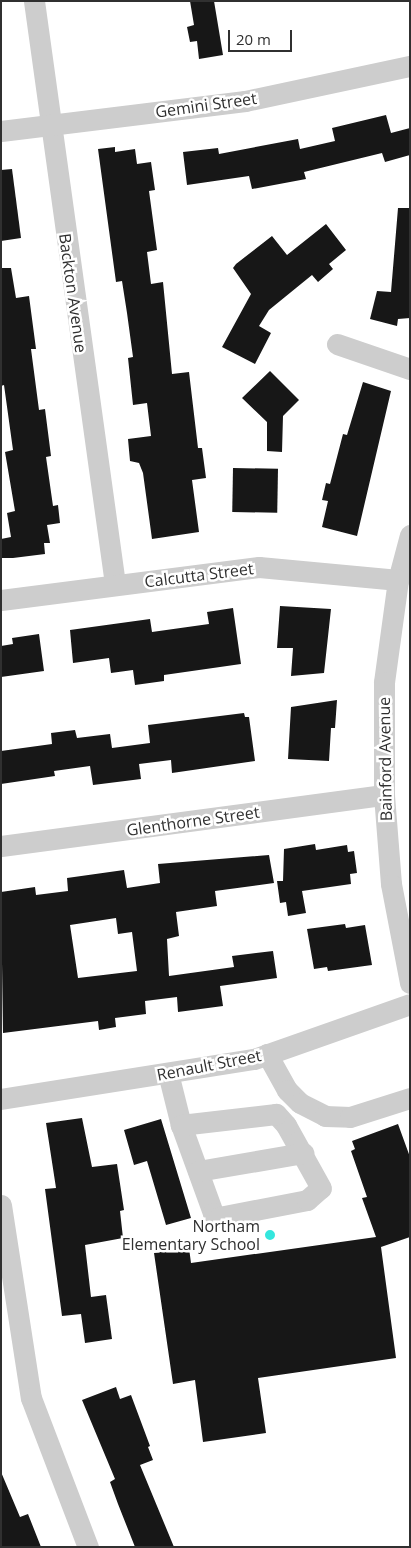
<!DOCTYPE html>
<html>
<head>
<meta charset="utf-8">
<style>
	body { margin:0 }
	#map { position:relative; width:411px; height:1548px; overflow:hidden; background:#fff; font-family:"Open Sans",sans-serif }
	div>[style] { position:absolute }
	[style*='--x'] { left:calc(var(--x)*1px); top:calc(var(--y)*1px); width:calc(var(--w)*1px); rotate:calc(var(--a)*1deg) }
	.building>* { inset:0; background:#171717; transform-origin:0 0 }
	.minor>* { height:21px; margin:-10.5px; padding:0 10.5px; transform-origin:10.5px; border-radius:10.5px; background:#cdcdcd }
	.dots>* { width:14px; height:14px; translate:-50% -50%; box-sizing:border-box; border:2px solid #fff; border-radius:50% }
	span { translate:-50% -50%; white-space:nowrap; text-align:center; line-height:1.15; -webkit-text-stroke:5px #fff; paint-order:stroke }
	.street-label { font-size:16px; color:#303030 }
	.poi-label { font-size:16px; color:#303030 }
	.right { translate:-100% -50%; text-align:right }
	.frame { position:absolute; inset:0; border:2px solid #303030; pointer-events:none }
	.scale { position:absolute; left:228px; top:30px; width:64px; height:22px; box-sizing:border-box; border:2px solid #303030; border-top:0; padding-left:6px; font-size:15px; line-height:18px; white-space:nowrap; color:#303030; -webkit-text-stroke:4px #fff; paint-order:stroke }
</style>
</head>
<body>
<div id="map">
	<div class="building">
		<div style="clip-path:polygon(190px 1px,214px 1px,223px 55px,199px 59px,197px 41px,190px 42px,187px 27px,194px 25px)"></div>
		<div style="clip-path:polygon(386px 115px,391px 133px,410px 128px,410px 155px,385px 162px,382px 153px,304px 172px,306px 179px,252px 189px,249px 176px,187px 185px,183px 152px,218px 148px,219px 154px,298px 139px,300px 149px,335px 141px,332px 128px)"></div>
		<div style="clip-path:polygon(115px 147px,115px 152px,135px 149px,137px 164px,151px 162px,155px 190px,149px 191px,157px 250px,147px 252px,151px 284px,163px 282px,172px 374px,189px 372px,198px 448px,202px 448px,206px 478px,192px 480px,199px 532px,152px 539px,143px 473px,139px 463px,130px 461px,128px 439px,151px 436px,147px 403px,133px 405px,128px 358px,133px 357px,127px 313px,122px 281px,116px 282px,98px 149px)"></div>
		<div style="clip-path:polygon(12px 169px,21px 238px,1px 241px,1px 170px)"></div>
		<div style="clip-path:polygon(398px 208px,410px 208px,410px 318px,398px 319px,397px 326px,370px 319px,377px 291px,391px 292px)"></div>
		<div style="clip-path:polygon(326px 224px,346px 250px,329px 264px,333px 269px,318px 282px,312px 275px,269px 310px,259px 326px,271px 333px,255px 364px,222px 347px,251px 294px,233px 268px,236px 264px,272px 236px,287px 255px)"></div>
		<div style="clip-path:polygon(1px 268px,11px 268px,16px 298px,29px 296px,36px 349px,31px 349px,39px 410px,45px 409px,51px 456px,46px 457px,53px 506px,58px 505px,60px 523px,47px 525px,50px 543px,44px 543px,45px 554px,13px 558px,1px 558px,1px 539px,11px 537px,7px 513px,15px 511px,5px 452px,13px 450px,4px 385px,1px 386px)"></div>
		<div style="clip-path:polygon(270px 371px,299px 400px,283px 416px,282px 452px,267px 451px,267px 422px,242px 398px)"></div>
		<div style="clip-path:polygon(363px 382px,391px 391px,357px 536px,322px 527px,328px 501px,322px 500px,326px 483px,330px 484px,343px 434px,347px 435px)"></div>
		<div style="left:233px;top:468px;width:45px;height:44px;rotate:1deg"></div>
		<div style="clip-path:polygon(280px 606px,331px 609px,324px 673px,291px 676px,293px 648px,277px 648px)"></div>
		<div style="clip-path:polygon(233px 608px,241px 664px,164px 675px,164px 681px,135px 685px,133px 670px,111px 673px,109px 658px,73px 663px,70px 630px,150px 619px,152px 632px,209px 624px,207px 612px)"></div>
		<div style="clip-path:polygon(39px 634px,44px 671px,1px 677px,1px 646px,13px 644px,12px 638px)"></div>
		<div style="clip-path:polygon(337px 700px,335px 728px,331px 728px,329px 761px,288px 759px,291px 707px)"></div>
		<div style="clip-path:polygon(244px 713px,245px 717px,249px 717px,255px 761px,172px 773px,171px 760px,139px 764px,141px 779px,93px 785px,90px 766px,54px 771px,55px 776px,1px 784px,1px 751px,52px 744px,51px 733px,75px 730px,77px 738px,110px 734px,112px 748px,150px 743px,148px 725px)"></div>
		<div style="clip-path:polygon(315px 844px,316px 850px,347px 845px,348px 852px,354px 851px,357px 873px,350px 874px,351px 884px,302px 891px,306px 913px,288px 916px,286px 902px,280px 903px,277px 881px,283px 881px,284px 849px)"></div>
		<div style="clip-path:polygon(evenodd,269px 855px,274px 883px,215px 891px,217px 906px,176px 912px,179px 936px,167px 939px,169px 976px,234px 967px,232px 956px,273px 951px,277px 978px,220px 986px,223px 1006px,178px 1012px,177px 997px,145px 1001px,146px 1014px,115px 1018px,116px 1027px,99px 1030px,98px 1021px,3px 1033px,1px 892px,35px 887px,36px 895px,68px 891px,67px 878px,124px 870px,127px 888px,160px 883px,158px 864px,269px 855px,116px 918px,118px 934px,132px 932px,137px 971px,78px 978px,70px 925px,116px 918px)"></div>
		<div style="clip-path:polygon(345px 924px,346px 928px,365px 925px,372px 965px,328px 971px,327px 967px,314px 969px,307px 929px)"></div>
		<div style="clip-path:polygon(82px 1118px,92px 1167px,117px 1164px,124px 1210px,120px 1211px,123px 1238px,85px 1245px,91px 1297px,106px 1295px,112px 1339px,85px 1343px,81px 1314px,62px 1316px,45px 1189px,56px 1188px,46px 1123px)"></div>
		<div style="clip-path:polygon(161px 1119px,191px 1218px,166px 1225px,147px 1161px,134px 1165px,124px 1130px)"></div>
		<div style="clip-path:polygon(398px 1124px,410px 1157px,410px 1237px,381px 1247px,396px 1358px,258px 1378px,266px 1433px,203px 1442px,195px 1380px,173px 1384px,154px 1253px,189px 1248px,191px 1263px,376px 1237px,362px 1198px,367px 1197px,351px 1151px,355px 1149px,352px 1141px)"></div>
		<div style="clip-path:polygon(116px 1387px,120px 1399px,131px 1395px,150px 1446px,148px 1447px,153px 1460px,140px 1465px,174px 1547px,135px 1547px,118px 1504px,110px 1482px,115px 1479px,82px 1400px)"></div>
		<div style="clip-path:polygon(1px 1472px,20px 1517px,28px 1514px,41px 1547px,1px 1547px)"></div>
	</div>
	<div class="minor">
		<div style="--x:34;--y:1;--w:589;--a:82.09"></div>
		<div style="--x:1;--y:131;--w:246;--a:-7"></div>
		<div style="--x:245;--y:101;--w:169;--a:-12"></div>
		<div style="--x:337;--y:344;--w:77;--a:18.9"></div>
		<div style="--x:410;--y:535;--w:47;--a:104.9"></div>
		<div style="--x:398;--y:580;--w:103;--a:97.8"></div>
		<div style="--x:384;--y:682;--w:113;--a:90"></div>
		<div style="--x:384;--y:795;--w:89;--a:85.5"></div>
		<div style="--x:391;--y:884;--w:101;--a:79.1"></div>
		<div style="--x:1;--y:600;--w:260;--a:-7.3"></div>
		<div style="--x:259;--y:567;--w:140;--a:5.3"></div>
		<div style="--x:1;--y:846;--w:386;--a:-7.6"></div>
		<div style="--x:267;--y:1054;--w:41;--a:60.9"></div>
		<div style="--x:287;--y:1090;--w:18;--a:45"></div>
		<div style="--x:300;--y:1103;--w:28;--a:27"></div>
		<div style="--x:325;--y:1116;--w:25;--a:2"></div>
		<div style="--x:350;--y:1117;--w:63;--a:-17.6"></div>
		<div style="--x:168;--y:1073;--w:54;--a:76"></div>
		<div style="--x:181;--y:1125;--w:94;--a:70"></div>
		<div style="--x:213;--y:1213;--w:7;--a:34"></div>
		<div style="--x:219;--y:1217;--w:90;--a:-10.9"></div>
		<div style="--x:307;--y:1200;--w:18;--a:-41"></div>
		<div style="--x:321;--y:1188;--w:72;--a:-119.1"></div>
		<div style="--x:286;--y:1125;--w:15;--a:-132"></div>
		<div style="--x:276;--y:1114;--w:96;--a:173.4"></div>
		<div style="--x:1;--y:1099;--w:256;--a:-9"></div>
		<div style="--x:254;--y:1059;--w:165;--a:-19.4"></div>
		<div style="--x:198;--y:1171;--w:107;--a:-9.7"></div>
		<div style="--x:1;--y:1205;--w:195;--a:81.2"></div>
		<div style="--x:31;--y:1398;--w:160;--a:69.1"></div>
	</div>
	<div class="dots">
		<div style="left:270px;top:1235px;background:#34e6dd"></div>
	</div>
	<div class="street-label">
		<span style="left:206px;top:105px;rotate:-8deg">Gemini Street</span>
		<span style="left:73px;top:293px;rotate:82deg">Backton Avenue</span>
		<span style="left:199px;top:575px;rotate:-7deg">Calcutta Street</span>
		<span style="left:385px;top:759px;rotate:-91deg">Bainford Avenue</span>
		<span style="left:193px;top:821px;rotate:-8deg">Glenthorne Street</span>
		<span style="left:209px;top:1065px;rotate:-11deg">Renault Street</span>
	</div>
	<div class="poi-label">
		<span class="right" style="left:260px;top:1235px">Northam<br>Elementary School</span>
	</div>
	<div class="frame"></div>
	<div class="scale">20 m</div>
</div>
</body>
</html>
